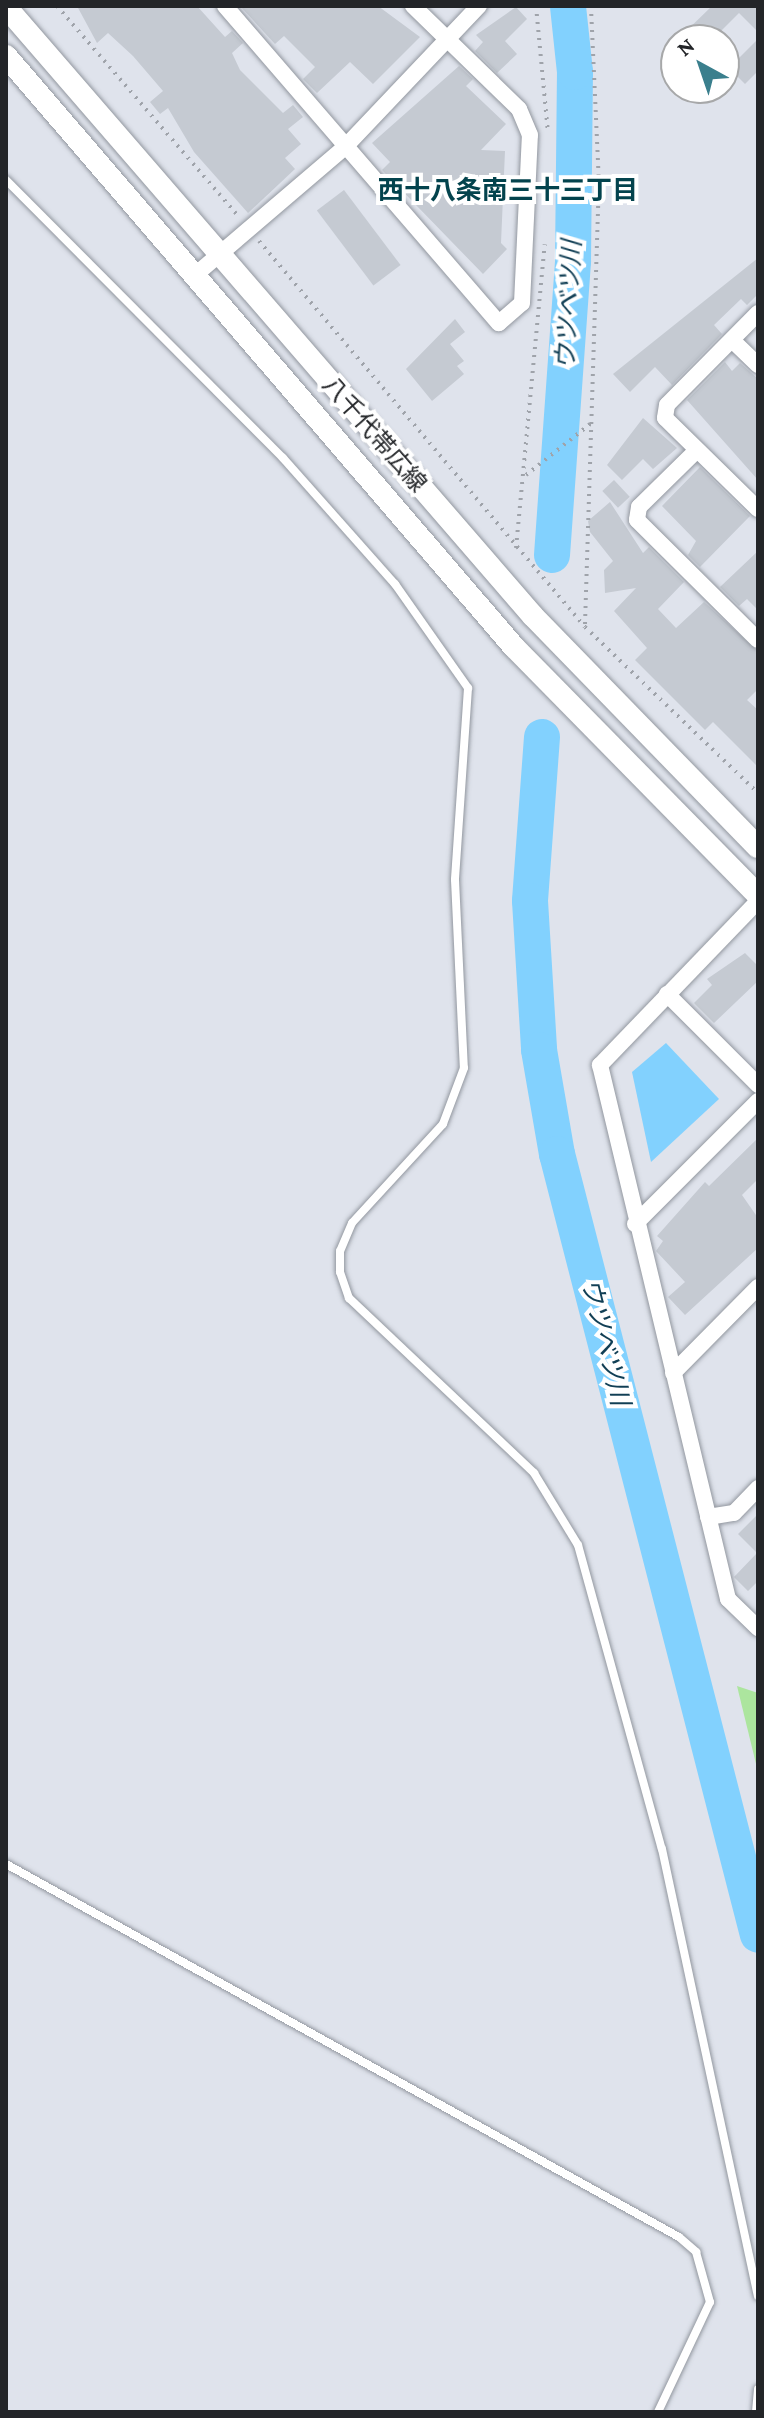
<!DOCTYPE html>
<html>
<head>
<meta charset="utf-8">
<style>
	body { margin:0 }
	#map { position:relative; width:764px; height:2418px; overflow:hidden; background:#dfe3ec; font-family:"Crimson Pro","Noto Sans JP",serif }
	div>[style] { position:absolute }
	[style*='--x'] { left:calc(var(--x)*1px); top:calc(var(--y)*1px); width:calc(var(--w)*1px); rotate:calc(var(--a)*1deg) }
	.green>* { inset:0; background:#ace59e }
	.water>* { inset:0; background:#82d1fe }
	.river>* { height:36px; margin:-18px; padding:0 18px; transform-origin:18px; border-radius:18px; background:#82d1fe }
	.building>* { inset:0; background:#c5cad2; transform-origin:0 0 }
	.path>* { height:4px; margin-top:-2px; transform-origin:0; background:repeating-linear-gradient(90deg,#9fa3aa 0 2px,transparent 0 8px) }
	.roads { filter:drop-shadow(0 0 2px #92979f) drop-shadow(0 0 2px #92979f) }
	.lane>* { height:8px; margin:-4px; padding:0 4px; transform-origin:4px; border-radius:4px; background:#fff }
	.street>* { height:16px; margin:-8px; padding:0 8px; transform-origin:8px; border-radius:8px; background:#fff }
	.secondary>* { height:22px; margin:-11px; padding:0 11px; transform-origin:11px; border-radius:11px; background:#fff }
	span { translate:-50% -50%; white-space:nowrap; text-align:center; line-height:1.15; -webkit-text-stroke:8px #fff; paint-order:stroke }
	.street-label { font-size:24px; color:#232528 }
	.neighbourhood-label { font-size:26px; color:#03434d; font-weight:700 }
	.water-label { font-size:26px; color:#113f55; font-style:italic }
	.frame { position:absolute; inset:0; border:8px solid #232528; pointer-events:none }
	.north { position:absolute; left:660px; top:24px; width:80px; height:80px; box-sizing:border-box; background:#fff; border:2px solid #a7a8a9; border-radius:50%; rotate:320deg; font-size:22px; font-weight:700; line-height:32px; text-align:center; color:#232528 }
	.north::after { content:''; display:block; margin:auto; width:28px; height:36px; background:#3a7f8d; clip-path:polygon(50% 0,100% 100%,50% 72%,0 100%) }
</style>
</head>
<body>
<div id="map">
	<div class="green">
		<div style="clip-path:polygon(737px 1686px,758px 1693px,758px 1772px)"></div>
	</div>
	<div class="water">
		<div style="clip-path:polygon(666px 1043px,719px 1099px,651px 1162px,632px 1072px)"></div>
	</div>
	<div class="river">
		<div style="--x:552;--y:555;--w:295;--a:-85.9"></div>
		<div style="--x:573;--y:261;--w:189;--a:-89.4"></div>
		<div style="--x:575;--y:72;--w:66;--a:-96.1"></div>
		<div style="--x:542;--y:737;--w:164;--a:94.2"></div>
		<div style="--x:530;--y:901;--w:149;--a:86.5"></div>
		<div style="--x:539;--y:1050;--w:106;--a:80.2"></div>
		<div style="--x:557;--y:1154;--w:806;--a:75.57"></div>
	</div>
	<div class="building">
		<div style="clip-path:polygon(77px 6px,197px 6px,225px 37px,232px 31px,243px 43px,232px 53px,240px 70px,283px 113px,293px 105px,303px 117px,288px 129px,301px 144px,285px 158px,295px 169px,248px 213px,194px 152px,168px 108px,160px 114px,150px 102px,163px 91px,133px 56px,108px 33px,97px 43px)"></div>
		<div style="clip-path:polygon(240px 6px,378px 6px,420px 37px,373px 84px,350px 62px,317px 93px,303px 79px,315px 67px,284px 36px,275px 44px)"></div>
		<div style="clip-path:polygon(712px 6px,758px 6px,758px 32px,739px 13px,712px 40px,677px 40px)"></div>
		<div style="clip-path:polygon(516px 7px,527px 19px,505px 41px,517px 54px,497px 73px,475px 51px,483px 42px,476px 35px)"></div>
		<div style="clip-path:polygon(758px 39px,758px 71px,745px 84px,729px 68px)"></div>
		<div style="clip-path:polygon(459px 66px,473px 79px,466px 86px,506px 124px,481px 150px,505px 151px,501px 243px,507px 249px,483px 274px,382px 170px,390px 162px,372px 143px)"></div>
		<div style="left:344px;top:190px;width:94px;height:34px;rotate:53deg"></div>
		<div style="clip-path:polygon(758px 258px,758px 294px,747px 305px,741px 299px,714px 325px,722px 334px,672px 385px,655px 367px,630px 392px,613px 374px)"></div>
		<div style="clip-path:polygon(455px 319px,465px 332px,450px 344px,464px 361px,457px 366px,464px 374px,432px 401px,406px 369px)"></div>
		<div style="clip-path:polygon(725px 362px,732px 371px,740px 363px,758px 379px,758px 480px,687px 400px)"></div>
		<div style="clip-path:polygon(643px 418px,677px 448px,653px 469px,643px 459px,622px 480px,607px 465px)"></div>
		<div style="clip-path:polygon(700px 467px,750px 516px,700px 567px,688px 555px,696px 541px,662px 506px)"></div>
		<div style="left:614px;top:480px;width:23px;height:16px;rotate:47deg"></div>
		<div style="clip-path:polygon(610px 502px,643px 553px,649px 547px,684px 582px,658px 609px,676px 628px,704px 602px,758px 651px,758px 689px,747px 700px,758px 710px,758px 767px,713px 722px,705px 730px,635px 660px,647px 648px,614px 611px,636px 588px,605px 593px,604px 570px,613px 561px,590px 532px,588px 521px)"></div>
		<div style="clip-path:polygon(758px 551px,758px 610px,747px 599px,739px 606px,720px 587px)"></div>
		<div style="clip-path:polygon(745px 953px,758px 966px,758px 981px,714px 1023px,694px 1003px,712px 985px,707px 979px)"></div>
		<div style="clip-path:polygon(758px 1138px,758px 1179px,742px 1195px,758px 1218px,758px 1248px,685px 1315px,668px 1297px,685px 1282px,656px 1251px,663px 1241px,657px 1236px,705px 1182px,709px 1186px)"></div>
		<div style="clip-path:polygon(758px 1514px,758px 1581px,748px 1591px,734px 1577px,757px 1553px,738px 1534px)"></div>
	</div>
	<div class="path">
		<div style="--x:57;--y:6;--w:277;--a:49.2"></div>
		<div style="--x:536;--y:6;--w:127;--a:84.6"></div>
		<div style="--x:259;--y:241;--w:505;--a:49.82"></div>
		<div style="--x:585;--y:627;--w:240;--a:43.8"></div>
		<div style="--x:526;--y:475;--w:87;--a:-38.5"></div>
		<div style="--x:516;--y:548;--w:305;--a:-84.6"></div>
		<div style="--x:585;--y:624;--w:440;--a:-88.2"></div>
		<div style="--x:599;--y:184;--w:178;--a:-92.6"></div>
	</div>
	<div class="roads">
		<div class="lane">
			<div style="--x:6;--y:180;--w:392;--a:45.1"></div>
			<div style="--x:283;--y:458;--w:169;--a:48.4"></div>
			<div style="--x:395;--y:584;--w:127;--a:54.9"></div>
			<div style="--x:468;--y:688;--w:192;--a:93.9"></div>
			<div style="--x:455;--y:880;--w:188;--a:87.3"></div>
			<div style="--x:464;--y:1068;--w:60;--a:110.6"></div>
			<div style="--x:443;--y:1124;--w:134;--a:132.6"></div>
			<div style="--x:352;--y:1223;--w:30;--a:113"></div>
			<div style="--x:340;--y:1251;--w:21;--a:90"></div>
			<div style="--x:340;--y:1272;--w:28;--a:71"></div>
			<div style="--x:349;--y:1298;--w:255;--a:43.4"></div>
			<div style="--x:534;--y:1473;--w:84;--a:58.6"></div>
			<div style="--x:578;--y:1545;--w:315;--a:74.6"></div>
			<div style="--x:662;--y:1849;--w:457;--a:77.9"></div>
			<div style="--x:6;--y:1864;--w:769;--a:29"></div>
			<div style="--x:679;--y:2237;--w:23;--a:41"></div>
			<div style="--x:696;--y:2252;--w:52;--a:74.4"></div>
			<div style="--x:710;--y:2302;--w:122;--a:115.3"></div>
			<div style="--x:756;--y:2412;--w:23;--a:-85"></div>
		</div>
		<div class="street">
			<div style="--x:225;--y:6;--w:419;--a:49.2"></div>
			<div style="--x:499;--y:323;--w:30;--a:-41"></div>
			<div style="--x:522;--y:303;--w:168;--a:-87.3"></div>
			<div style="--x:530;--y:135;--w:28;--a:-113"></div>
			<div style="--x:519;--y:109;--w:148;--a:-135.8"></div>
			<div style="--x:194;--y:276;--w:199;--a:-40.5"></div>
			<div style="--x:345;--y:147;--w:195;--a:-46.5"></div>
			<div style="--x:758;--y:313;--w:129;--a:134.7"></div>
			<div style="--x:667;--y:405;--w:13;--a:99"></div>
			<div style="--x:665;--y:418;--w:130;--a:44.4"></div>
			<div style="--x:732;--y:340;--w:36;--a:44"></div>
			<div style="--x:697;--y:450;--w:81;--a:135.5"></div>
			<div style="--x:639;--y:507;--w:13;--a:99"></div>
			<div style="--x:637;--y:520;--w:170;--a:44.8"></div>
			<div style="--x:758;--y:901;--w:228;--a:133.9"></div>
			<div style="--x:600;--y:1065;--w:549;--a:76.52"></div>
			<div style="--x:728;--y:1599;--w:42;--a:44"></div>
			<div style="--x:667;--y:994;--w:129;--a:45"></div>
			<div style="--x:635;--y:1224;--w:174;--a:-45"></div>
			<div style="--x:673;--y:1373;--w:121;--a:-45.3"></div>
			<div style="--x:708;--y:1517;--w:26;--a:-9"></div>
			<div style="--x:734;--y:1513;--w:35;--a:-46"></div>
		</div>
		<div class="secondary">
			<div style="--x:6;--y:7;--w:805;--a:49.13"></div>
			<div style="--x:533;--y:616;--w:322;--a:45.8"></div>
			<div style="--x:6;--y:56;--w:779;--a:49.32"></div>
			<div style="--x:514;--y:647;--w:348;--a:45.5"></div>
		</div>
	</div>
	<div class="street-label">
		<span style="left:375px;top:434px;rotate:49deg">八千代帯広線</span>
	</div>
	<div class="neighbourhood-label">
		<span style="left:508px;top:191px">西十八条南三十三丁目</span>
	</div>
	<div class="water-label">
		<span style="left:569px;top:305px;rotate:-87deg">ウツベツ川</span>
		<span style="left:605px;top:1342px;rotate:76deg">ウツベツ川</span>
	</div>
	<div class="frame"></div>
	<div class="north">N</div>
</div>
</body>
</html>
